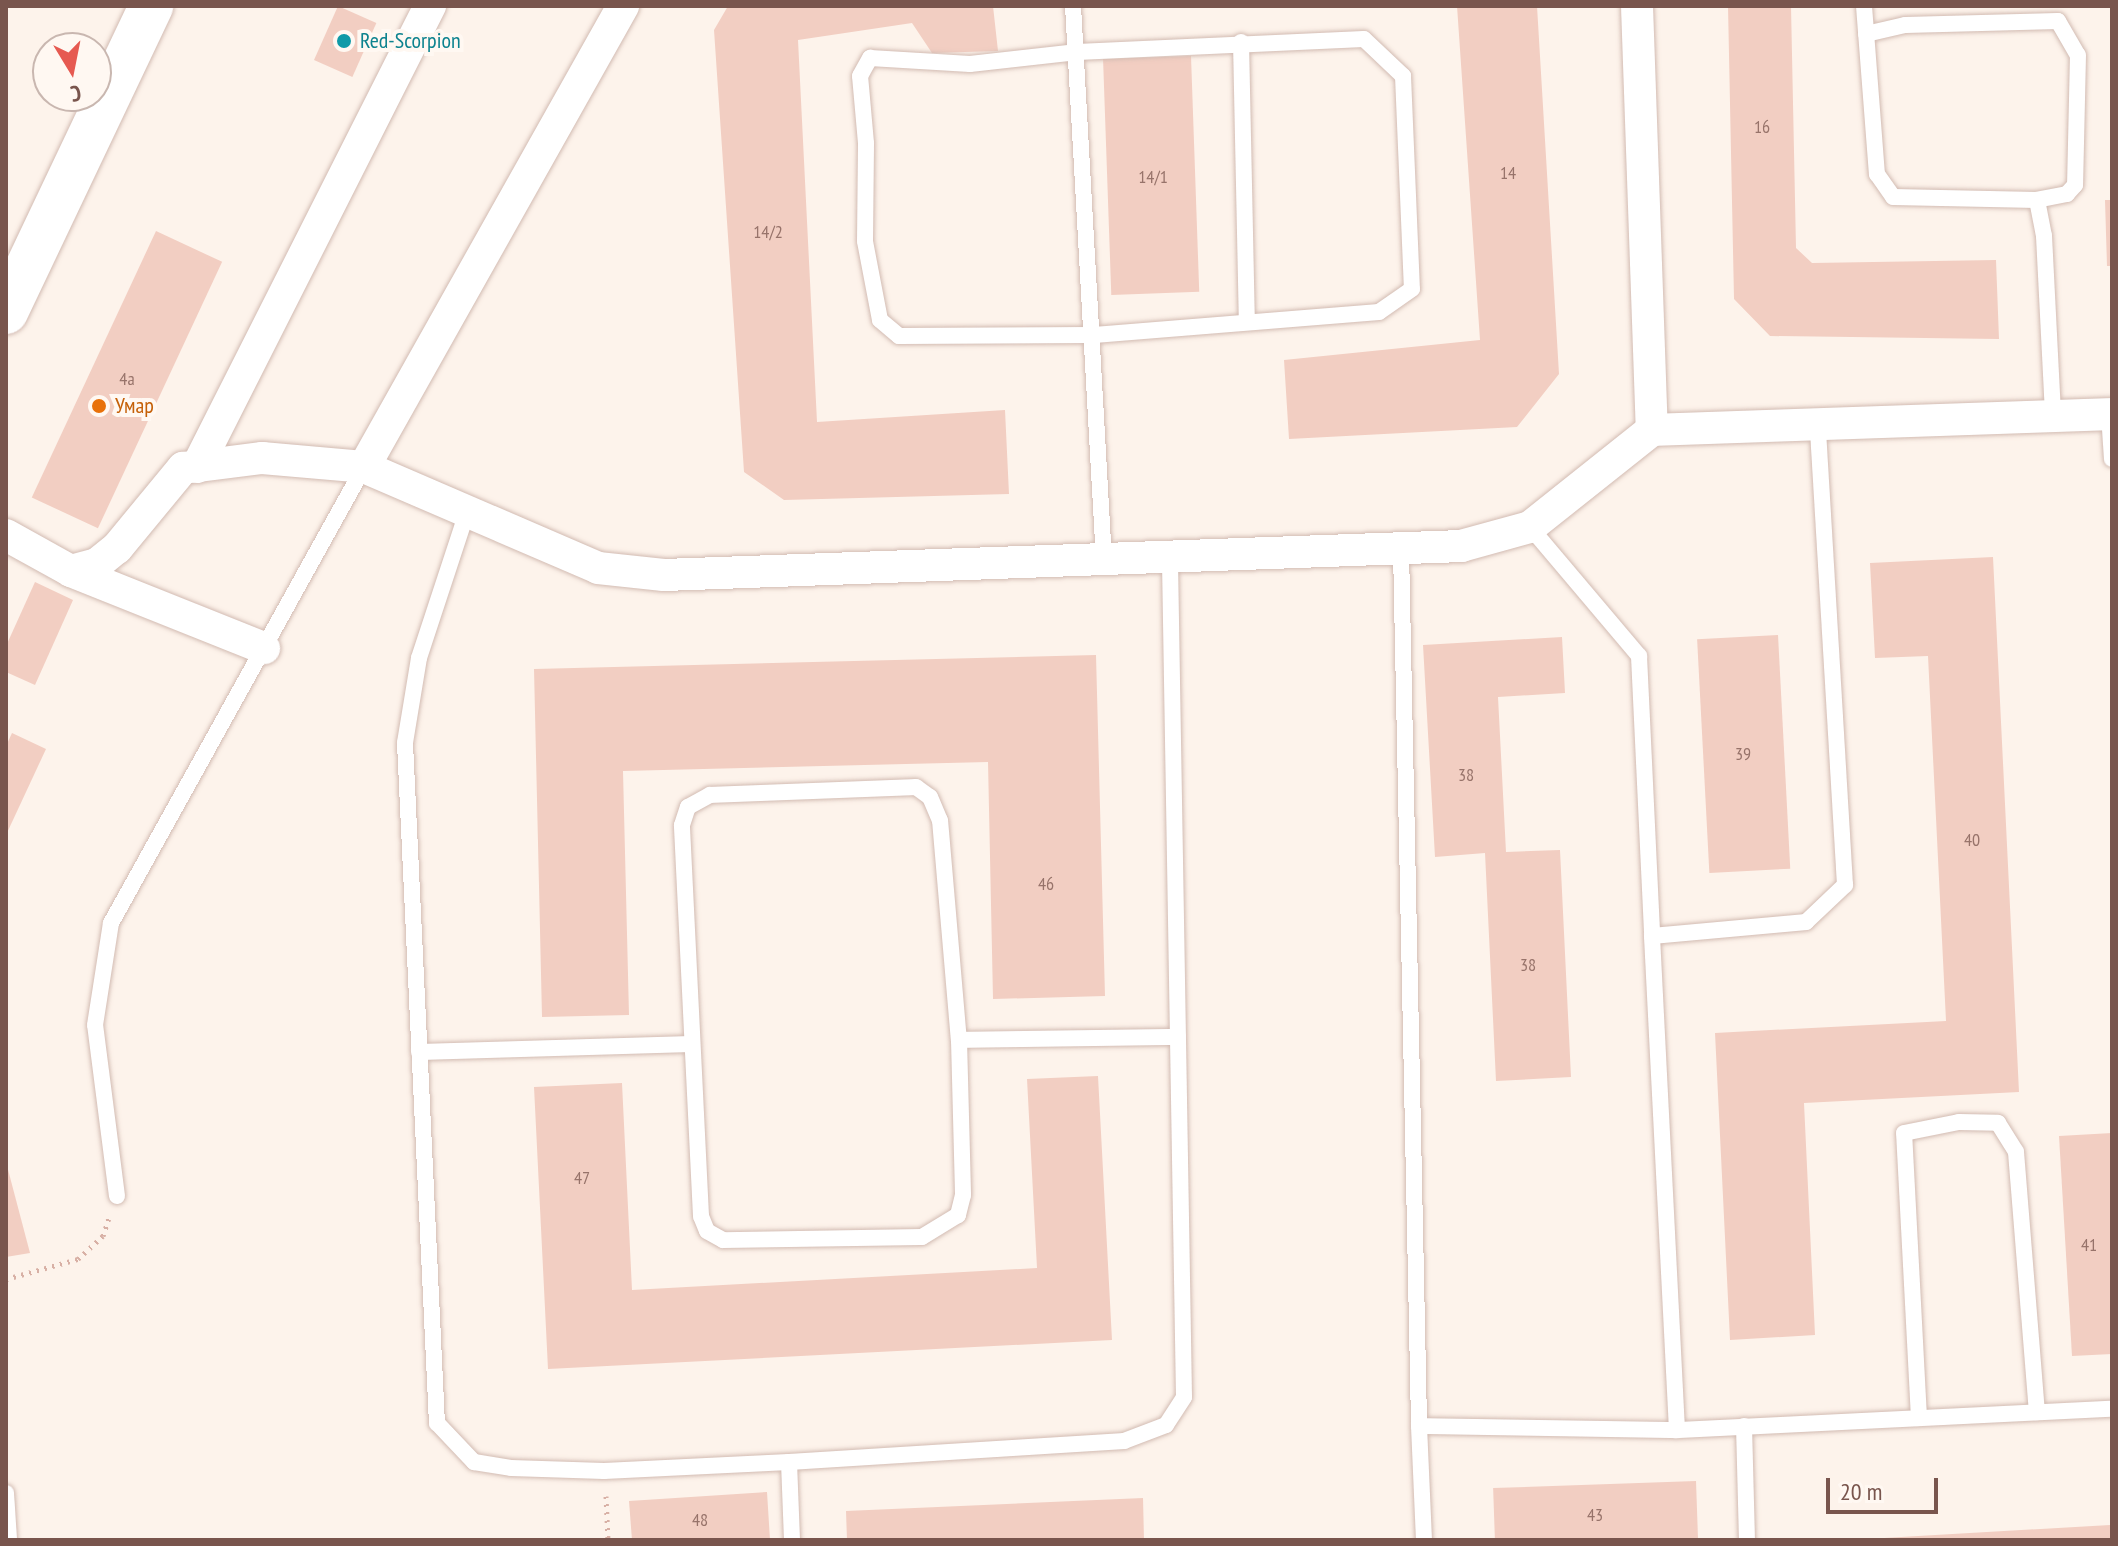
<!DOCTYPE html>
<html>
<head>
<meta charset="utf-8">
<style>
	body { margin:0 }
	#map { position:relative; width:2118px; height:1546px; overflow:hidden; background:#fdf3eb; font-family:"PT Sans Narrow",sans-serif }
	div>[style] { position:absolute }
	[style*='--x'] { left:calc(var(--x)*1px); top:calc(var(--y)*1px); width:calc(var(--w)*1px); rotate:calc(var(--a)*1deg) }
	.building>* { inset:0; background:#f2cec2; transform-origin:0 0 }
	.path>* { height:5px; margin-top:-2.5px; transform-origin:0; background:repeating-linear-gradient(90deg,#d8b0a5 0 2px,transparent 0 8px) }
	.roads { filter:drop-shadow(0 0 2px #d2bbb2) drop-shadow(0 0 2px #d2bbb2) }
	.service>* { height:16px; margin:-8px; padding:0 8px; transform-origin:8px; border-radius:8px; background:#fff }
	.minor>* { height:32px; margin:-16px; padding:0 16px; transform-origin:16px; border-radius:16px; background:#fff }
	.secondary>* { height:44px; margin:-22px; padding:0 22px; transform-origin:22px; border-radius:22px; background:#fff }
	.dots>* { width:22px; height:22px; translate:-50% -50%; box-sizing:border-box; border:4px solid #fff8f2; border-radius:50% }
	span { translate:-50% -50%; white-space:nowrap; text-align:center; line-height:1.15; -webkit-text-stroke:8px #fff8f2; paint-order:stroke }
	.number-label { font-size:18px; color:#97736a }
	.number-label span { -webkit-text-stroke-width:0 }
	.culture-label { font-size:22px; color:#0d838f }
	.left { translate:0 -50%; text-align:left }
	.food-label { font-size:22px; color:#c56008 }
	.frame { position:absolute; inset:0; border:8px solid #79554d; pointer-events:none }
	.north { position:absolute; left:32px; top:32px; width:80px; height:80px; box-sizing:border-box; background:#fff8f2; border:2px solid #c9b7b0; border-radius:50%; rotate:170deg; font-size:22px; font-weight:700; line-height:32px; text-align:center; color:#79554d }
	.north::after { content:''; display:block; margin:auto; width:28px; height:36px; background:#e65a51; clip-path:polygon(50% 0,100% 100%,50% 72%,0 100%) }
	.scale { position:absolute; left:1826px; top:1478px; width:112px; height:36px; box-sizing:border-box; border:4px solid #79554d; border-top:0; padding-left:10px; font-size:24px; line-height:28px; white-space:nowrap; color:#79554d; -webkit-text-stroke:6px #fff8f2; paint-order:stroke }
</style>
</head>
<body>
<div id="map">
	<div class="building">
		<div style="left:338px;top:6px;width:42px;height:59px;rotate:24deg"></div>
		<div style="clip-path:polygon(728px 6px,993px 6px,998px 51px,932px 53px,912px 23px,798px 40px,817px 422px,1005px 410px,1009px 494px,784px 500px,744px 472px,714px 30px)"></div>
		<div style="clip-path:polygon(1457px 6px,1537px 6px,1559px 374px,1517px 427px,1289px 439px,1284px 360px,1480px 340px)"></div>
		<div style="clip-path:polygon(1728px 6px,1791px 6px,1796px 248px,1812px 263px,1996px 260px,1999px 339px,1770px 336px,1734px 299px)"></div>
		<div style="left:1191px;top:56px;width:236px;height:88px;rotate:88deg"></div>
		<div style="clip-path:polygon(2105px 200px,2112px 200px,2112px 266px,2107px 266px)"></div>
		<div style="left:156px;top:231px;width:73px;height:294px;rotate:25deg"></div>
		<div style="clip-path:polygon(1993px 557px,2019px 1092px,1804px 1103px,1815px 1335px,1730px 1340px,1715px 1033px,1946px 1021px,1928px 656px,1875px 658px,1870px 563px)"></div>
		<div style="clip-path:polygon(35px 582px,73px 600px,35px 685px,6px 672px,6px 646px)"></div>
		<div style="left:1778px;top:635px;width:234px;height:81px;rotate:87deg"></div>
		<div style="clip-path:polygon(1562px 637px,1565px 693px,1498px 697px,1506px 852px,1560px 850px,1571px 1077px,1496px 1081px,1485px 853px,1435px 857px,1423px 645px)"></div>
		<div style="clip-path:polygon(1096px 655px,1105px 996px,993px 999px,988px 762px,623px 771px,629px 1015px,542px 1017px,534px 669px)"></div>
		<div style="clip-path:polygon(12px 733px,46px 749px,6px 835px,6px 746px)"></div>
		<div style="clip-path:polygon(1098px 1076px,1112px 1340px,548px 1369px,534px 1087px,622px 1083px,632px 1290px,1037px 1268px,1027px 1079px)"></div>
		<div style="clip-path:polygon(2112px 1133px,2112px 1354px,2072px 1356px,2059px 1136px)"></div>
		<div style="clip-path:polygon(6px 1162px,30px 1253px,6px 1257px)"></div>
		<div style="left:1696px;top:1481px;width:59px;height:203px;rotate:88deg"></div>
		<div style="clip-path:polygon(767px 1492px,770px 1540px,632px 1540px,629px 1501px)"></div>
		<div style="clip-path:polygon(1143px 1498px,1144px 1540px,847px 1540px,846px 1511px)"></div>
		<div style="clip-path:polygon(2110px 1525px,2111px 1540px,1884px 1540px,1884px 1538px)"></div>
	</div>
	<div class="path">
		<div style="--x:6;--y:1279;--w:75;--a:-15.5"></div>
		<div style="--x:78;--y:1259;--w:34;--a:-43"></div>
		<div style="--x:103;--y:1236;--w:19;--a:-72"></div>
		<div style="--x:606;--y:1496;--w:44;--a:87.4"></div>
	</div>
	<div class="roads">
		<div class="service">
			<div style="--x:1073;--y:6;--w:555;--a:86.8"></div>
			<div style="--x:1864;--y:6;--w:169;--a:85.6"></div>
			<div style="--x:1877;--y:174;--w:28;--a:55"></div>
			<div style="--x:1893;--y:197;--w:144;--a:1.2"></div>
			<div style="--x:2037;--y:200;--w:37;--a:79"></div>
			<div style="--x:2044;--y:236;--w:180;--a:87.1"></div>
			<div style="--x:1866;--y:34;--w:40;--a:-13"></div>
			<div style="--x:1905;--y:25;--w:153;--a:-1.5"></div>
			<div style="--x:2058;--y:21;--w:39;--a:60"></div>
			<div style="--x:2078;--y:55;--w:130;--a:91.3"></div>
			<div style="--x:2075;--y:185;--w:12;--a:132"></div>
			<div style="--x:2067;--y:194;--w:31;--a:169"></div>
			<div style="--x:1364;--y:39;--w:54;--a:43.5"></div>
			<div style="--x:1403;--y:76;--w:213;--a:87.6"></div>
			<div style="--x:1412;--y:289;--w:40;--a:145.1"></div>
			<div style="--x:1379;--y:312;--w:289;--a:175.4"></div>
			<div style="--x:1091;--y:335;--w:192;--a:179.7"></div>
			<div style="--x:899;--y:336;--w:25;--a:-140"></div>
			<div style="--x:880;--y:320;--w:80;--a:-100.8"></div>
			<div style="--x:865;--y:241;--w:98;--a:-89.4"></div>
			<div style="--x:866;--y:143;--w:67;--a:-95.1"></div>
			<div style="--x:860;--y:76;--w:21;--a:-61"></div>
			<div style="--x:870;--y:58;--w:100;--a:3.4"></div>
			<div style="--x:970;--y:64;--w:108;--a:-6.4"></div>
			<div style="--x:1077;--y:52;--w:287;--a:-2.6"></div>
			<div style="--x:1241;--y:42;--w:278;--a:88.8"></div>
			<div style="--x:2109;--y:414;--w:45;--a:86.2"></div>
			<div style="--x:467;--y:512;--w:154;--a:108.2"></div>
			<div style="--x:419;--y:658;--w:86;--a:99.4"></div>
			<div style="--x:405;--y:743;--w:681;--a:87.31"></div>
			<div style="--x:437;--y:1423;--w:54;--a:46.5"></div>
			<div style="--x:474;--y:1462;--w:37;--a:9"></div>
			<div style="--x:511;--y:1468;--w:93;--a:1.8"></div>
			<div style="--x:604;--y:1471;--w:185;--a:-2.8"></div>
			<div style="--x:789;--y:1462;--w:78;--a:87.8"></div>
			<div style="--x:1530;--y:527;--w:169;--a:49.8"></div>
			<div style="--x:1639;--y:656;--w:280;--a:87.3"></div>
			<div style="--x:1652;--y:936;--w:155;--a:-5.2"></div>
			<div style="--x:1806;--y:922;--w:54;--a:-43.5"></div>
			<div style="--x:1845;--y:885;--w:462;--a:-93.4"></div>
			<div style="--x:1401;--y:549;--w:877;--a:88.82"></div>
			<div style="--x:1419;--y:1426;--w:258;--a:0.9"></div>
			<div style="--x:1677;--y:1430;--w:495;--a:-92.9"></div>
			<div style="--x:916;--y:787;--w:17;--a:36"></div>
			<div style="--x:930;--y:797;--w:25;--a:67"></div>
			<div style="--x:940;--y:820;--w:221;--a:85.1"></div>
			<div style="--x:959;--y:1040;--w:155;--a:88.5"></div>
			<div style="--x:963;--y:1195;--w:21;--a:104"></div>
			<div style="--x:958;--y:1215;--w:42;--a:148.6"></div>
			<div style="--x:922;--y:1237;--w:199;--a:179.1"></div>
			<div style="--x:723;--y:1240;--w:18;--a:-151"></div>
			<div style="--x:707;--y:1231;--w:16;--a:-112"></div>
			<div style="--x:701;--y:1216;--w:391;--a:-92.8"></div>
			<div style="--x:682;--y:825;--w:19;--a:-72"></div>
			<div style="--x:688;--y:807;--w:25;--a:-29"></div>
			<div style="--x:710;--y:795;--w:206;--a:-2.2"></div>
			<div style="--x:959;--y:1040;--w:219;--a:-0.8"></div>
			<div style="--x:419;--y:1052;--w:273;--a:-1.7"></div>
			<div style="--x:117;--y:1196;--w:172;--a:-97.3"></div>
			<div style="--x:95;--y:1025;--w:103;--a:-81.1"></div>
			<div style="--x:111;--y:923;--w:521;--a:-60.98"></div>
			<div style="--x:1919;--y:1418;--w:285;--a:-93"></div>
			<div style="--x:1904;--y:1133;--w:56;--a:-11.3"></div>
			<div style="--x:1959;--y:1122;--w:39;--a:1"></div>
			<div style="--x:1998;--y:1123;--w:34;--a:58"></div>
			<div style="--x:2016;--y:1152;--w:261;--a:85.4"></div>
			<div style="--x:1419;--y:1426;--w:114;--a:87.5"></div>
			<div style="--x:1744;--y:1426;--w:114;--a:88.5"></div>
			<div style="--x:1677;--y:1430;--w:436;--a:-2.8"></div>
			<div style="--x:789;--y:1462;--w:336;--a:-3.6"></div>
			<div style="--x:1124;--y:1441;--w:45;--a:-20.9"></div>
			<div style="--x:1166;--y:1425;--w:33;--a:-57"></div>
			<div style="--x:1184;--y:1397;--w:839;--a:-90.96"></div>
			<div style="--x:6;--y:1493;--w:47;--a:86.3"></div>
		</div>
		<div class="minor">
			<div style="--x:1637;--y:6;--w:424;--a:88"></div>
			<div style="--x:197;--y:467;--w:517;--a:-63.19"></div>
			<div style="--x:364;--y:467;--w:529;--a:-60.67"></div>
			<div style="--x:6;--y:535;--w:74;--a:29"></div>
			<div style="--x:71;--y:571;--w:27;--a:-15"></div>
			<div style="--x:97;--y:564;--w:26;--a:-39"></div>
			<div style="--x:117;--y:548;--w:104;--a:-50.5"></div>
			<div style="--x:183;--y:468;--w:80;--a:-7.2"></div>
			<div style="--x:262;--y:458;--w:102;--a:5"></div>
			<div style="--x:364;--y:467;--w:255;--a:23.3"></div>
			<div style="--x:598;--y:568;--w:66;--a:6.1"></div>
			<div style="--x:664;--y:575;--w:798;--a:-2.08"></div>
			<div style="--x:1461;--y:546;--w:72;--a:-15.4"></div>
			<div style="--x:1530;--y:527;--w:156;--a:-38.5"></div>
			<div style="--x:1652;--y:430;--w:460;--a:-2"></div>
			<div style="--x:71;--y:571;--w:208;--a:21.8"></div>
		</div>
		<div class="secondary">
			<div style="--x:6;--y:312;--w:339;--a:-64.6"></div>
		</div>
	</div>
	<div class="dots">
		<div style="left:344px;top:41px;background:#0f9aa8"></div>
		<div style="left:99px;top:406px;background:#e8710a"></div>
	</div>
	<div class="number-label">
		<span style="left:1762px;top:127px">16</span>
		<span style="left:1508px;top:173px">14</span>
		<span style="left:1153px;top:177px">14/1</span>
		<span style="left:768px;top:232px">14/2</span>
		<span style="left:127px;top:379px">4а</span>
		<span style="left:1743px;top:754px">39</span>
		<span style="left:1466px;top:775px">38</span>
		<span style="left:1972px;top:840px">40</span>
		<span style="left:1046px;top:884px">46</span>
		<span style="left:1528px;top:965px">38</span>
		<span style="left:582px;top:1178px">47</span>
		<span style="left:2089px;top:1245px">41</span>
		<span style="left:1595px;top:1515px">43</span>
		<span style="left:700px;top:1520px">48</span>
	</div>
	<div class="culture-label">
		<span class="left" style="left:360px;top:41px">Red-Scorpion</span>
	</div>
	<div class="food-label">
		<span class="left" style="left:115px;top:406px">Умар</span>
	</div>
	<div class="frame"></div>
	<div class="north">С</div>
	<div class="scale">20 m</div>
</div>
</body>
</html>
